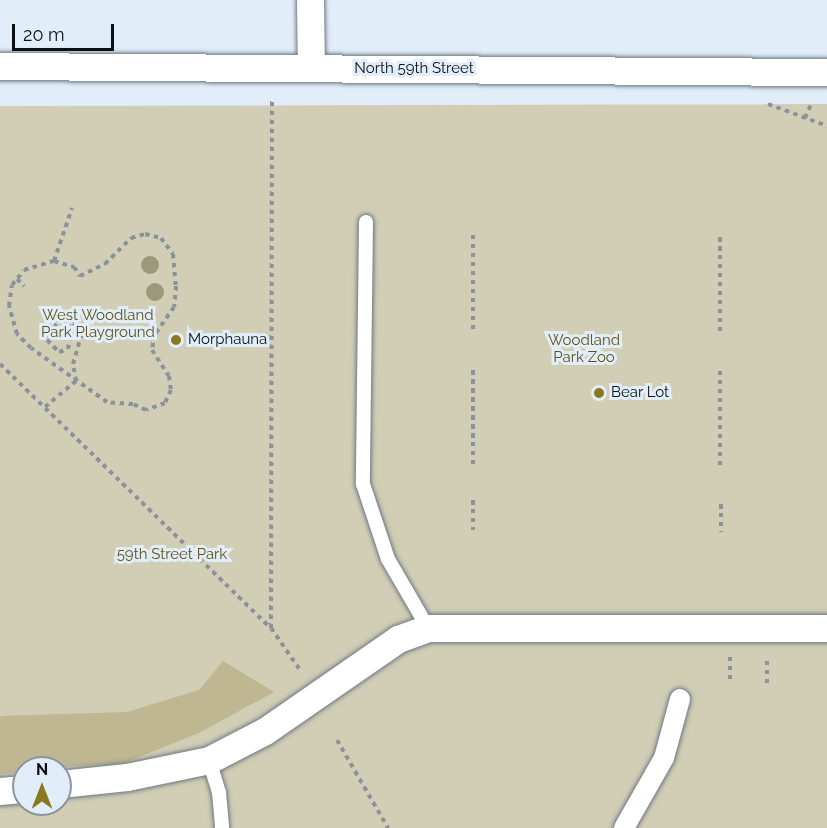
<!DOCTYPE html>
<html>
<head>
<meta charset="utf-8">
<style>
	body { margin:0 }
	#map { position:relative; width:827px; height:828px; overflow:hidden; background:#e1eef9; font-family:Raleway,sans-serif }
	div>[style] { position:absolute }
	[style*='--x'] { left:calc(var(--x)*1px); top:calc(var(--y)*1px); width:calc(var(--w)*1px); rotate:calc(var(--a)*1deg) }
	.green>* { inset:0; background:#d2cdb5 }
	.forest>* { inset:0; background:#beb792 }
	.path>* { height:4px; margin-top:-2px; transform-origin:0; background:repeating-linear-gradient(90deg,#8a939b 0 4.5px,transparent 0 9px) }
	.roads { filter:drop-shadow(0 0 2px #6d7982) drop-shadow(0 0 2px #6d7982) }
	.service>* { height:14px; margin:-7px; padding:0 7px; transform-origin:7px; border-radius:7px; background:#fff }
	.pedestrian>* { height:20px; margin:-10px; padding:0 10px; transform-origin:10px; border-radius:10px; background:#fff }
	.minor>* { height:27px; margin:-13.5px; padding:0 13.5px; transform-origin:13.5px; border-radius:13.5px; background:#fff }
	.trees>* { width:18px; height:18px; margin:-9px; border-radius:50%; background:#9a997c }
	.dots>* { width:16px; height:16px; translate:-50% -50%; box-sizing:border-box; border:3px solid #e1eef9; border-radius:50% }
	span { translate:-50% -50%; white-space:nowrap; text-align:center; line-height:1.15; -webkit-text-stroke:6px #e1eef9; paint-order:stroke }
	.street-label { font-size:15px; color:#0c1013 }
	.park-label { font-size:15px; color:#605315 }
	.poi-label { font-size:15px; color:#0c1013 }
	.left { translate:0 -50%; text-align:left }
	.north { position:absolute; left:12px; top:756px; width:60px; height:60px; box-sizing:border-box; background:#e1eef9; border:2px solid #8c959d; border-radius:50%; rotate:0deg; font-size:16px; font-weight:700; line-height:24px; text-align:center; color:#0c1013 }
	.north::after { content:''; display:block; margin:auto; width:21px; height:27px; background:#8b791f; clip-path:polygon(50% 0,100% 100%,50% 72%,0 100%) }
	.scale { position:absolute; left:12px; top:24px; width:102px; height:27px; box-sizing:border-box; border:3px solid #0c1013; border-top:0; padding-left:8px; font-size:18px; line-height:21px; white-space:nowrap; color:#0c1013; -webkit-text-stroke:4px #e1eef9; paint-order:stroke }
</style>
</head>
<body>
<div id="map">
	<div class="green">
		<div style="clip-path:polygon(evenodd,827px 104px,827px 828px,0 828px,0 106px,827px 104px,24px 768px,60px 768px,60px 804px,24px 804px,24px 768px)"></div>
	</div>
	<div class="forest">
		<div style="clip-path:polygon(223px 661px,274px 692px,199px 733px,122px 764px,24px 768px,24px 772px,0 774px,0 716px,127px 712px,199px 690px)"></div>
	</div>
	<div class="path">
		<div style="--x:768;--y:104;--w:63;--a:20.4"></div>
		<div style="--x:805;--y:118;--w:17;--a:-66"></div>
		<div style="--x:145;--y:234;--w:16;--a:14"></div>
		<div style="--x:161;--y:238;--w:20;--a:53"></div>
		<div style="--x:173;--y:254;--w:32;--a:85"></div>
		<div style="--x:176;--y:286;--w:21;--a:95"></div>
		<div style="--x:174;--y:307;--w:33;--a:125"></div>
		<div style="--x:155;--y:334;--w:16;--a:101"></div>
		<div style="--x:152;--y:350;--w:31;--a:57"></div>
		<div style="--x:169;--y:376;--w:14;--a:82"></div>
		<div style="--x:171;--y:390;--w:14;--a:115"></div>
		<div style="--x:165;--y:403;--w:20;--a:160"></div>
		<div style="--x:146;--y:410;--w:14;--a:-155"></div>
		<div style="--x:133;--y:404;--w:26;--a:-176"></div>
		<div style="--x:107;--y:402;--w:93;--a:-144.6"></div>
		<div style="--x:31;--y:348;--w:20;--a:-135"></div>
		<div style="--x:17;--y:334;--w:29;--a:-106"></div>
		<div style="--x:9;--y:306;--w:21;--a:-82"></div>
		<div style="--x:12;--y:285;--w:19;--a:-51"></div>
		<div style="--x:24;--y:270;--w:31;--a:-17"></div>
		<div style="--x:54;--y:261;--w:21;--a:17"></div>
		<div style="--x:74;--y:267;--w:11;--a:56"></div>
		<div style="--x:80;--y:276;--w:28;--a:-26"></div>
		<div style="--x:105;--y:264;--w:37;--a:-45"></div>
		<div style="--x:131;--y:238;--w:15;--a:-16"></div>
		<div style="--x:473;--y:235;--w:99;--a:90"></div>
		<div style="--x:720;--y:237;--w:97;--a:90"></div>
		<div style="--x:54;--y:261;--w:56;--a:-71.2"></div>
		<div style="--x:17;--y:279;--w:10;--a:45"></div>
		<div style="--x:0;--y:364;--w:378;--a:44.3"></div>
		<div style="--x:271;--y:628;--w:51;--a:55.4"></div>
		<div style="--x:473;--y:370;--w:95;--a:90"></div>
		<div style="--x:720;--y:371;--w:97;--a:90"></div>
		<div style="--x:45;--y:407;--w:40;--a:-40"></div>
		<div style="--x:76;--y:381;--w:17;--a:-100"></div>
		<div style="--x:73;--y:364;--w:32;--a:-74"></div>
		<div style="--x:82;--y:333;--w:9;--a:-122"></div>
		<div style="--x:77;--y:325;--w:14;--a:-155"></div>
		<div style="--x:64;--y:319;--w:19;--a:145"></div>
		<div style="--x:48;--y:330;--w:10;--a:96"></div>
		<div style="--x:47;--y:340;--w:17;--a:45"></div>
		<div style="--x:59;--y:352;--w:9;--a:-18"></div>
		<div style="--x:68;--y:349;--w:15;--a:-79"></div>
		<div style="--x:71;--y:334;--w:10;--a:-169"></div>
		<div style="--x:61;--y:332;--w:6;--a:99"></div>
		<div style="--x:473;--y:500;--w:30;--a:90"></div>
		<div style="--x:721;--y:504;--w:28;--a:90"></div>
		<div style="--x:271;--y:628;--w:528;--a:-89.89"></div>
		<div style="--x:730;--y:657;--w:26;--a:90"></div>
		<div style="--x:767;--y:683;--w:25;--a:-90"></div>
		<div style="--x:337;--y:740;--w:102;--a:59.9"></div>
	</div>
	<div class="roads">
		<div class="service">
			<div style="--x:366;--y:222;--w:262;--a:90.7"></div>
			<div style="--x:363;--y:484;--w:79;--a:71.6"></div>
			<div style="--x:388;--y:559;--w:80;--a:59.9"></div>
			<div style="--x:209;--y:760;--w:34;--a:73"></div>
			<div style="--x:219;--y:792;--w:36;--a:85"></div>
		</div>
		<div class="pedestrian">
			<div style="--x:624;--y:828;--w:81;--a:-60.3"></div>
			<div style="--x:664;--y:758;--w:61;--a:-74.8"></div>
		</div>
		<div class="minor">
			<div style="--x:310;--y:0;--w:68;--a:89.2"></div>
			<div style="--x:0;--y:66;--w:827;--a:0.42"></div>
			<div style="--x:60;--y:784;--w:67;--a:-6"></div>
			<div style="--x:127;--y:777;--w:84;--a:-11.7"></div>
			<div style="--x:209;--y:760;--w:63;--a:-27.4"></div>
			<div style="--x:265;--y:731;--w:162;--a:-34.7"></div>
			<div style="--x:398;--y:639;--w:32;--a:-20"></div>
			<div style="--x:428;--y:628;--w:399;--a:0"></div>
			<div style="--x:0;--y:791;--w:24;--a:-5"></div>
		</div>
	</div>
	<div class="trees">
		<div style="left:150px;top:265px"></div>
		<div style="left:155px;top:292px"></div>
	</div>
	<div class="dots">
		<div style="left:176px;top:340px;background:#8b791f"></div>
		<div style="left:599px;top:393px;background:#8b791f"></div>
	</div>
	<div class="street-label">
		<span style="left:414px;top:69px">North 59th Street</span>
	</div>
	<div class="park-label">
		<span style="left:98px;top:324px">West Woodland<br>Park Playground</span>
		<span style="left:584px;top:349px">Woodland<br>Park Zoo</span>
		<span style="left:172px;top:555px">59th Street Park</span>
	</div>
	<div class="poi-label">
		<span class="left" style="left:188px;top:340px">Morphauna</span>
		<span class="left" style="left:611px;top:393px">Bear Lot</span>
	</div>
	<div class="north">N</div>
	<div class="scale">20 m</div>
</div>
</body>
</html>
